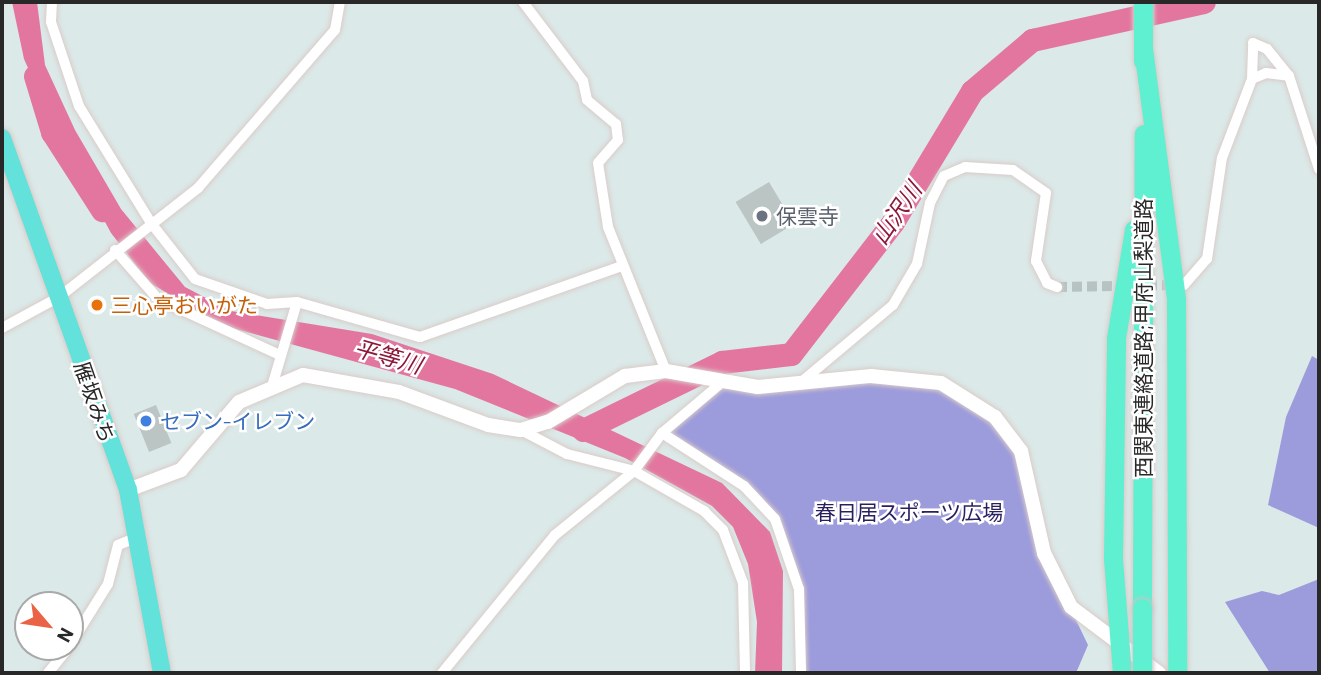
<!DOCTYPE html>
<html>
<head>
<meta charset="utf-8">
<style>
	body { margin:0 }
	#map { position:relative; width:1321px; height:675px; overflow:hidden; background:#dbe9e8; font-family:Barlow,"Noto Sans JP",sans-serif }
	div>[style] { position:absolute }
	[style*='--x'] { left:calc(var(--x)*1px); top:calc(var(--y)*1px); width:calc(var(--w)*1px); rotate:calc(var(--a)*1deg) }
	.green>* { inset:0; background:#9c9bdc }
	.water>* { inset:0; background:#e3769f }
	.river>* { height:23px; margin:-11.5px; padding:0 11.5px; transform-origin:11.5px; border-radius:11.5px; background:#e3769f }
	.building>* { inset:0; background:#bac5c4; transform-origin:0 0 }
	.minor-tunnel>* { height:10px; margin-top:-5px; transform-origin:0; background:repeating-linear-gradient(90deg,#b7c2c2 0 10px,transparent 0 15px) }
	.roads { filter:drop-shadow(0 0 2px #d9ccc9) drop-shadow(0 0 2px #d9ccc9) }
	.minor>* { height:10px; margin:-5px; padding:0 5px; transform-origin:5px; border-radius:5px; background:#fff }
	.tertiary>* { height:14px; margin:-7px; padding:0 7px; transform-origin:7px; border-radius:7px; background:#fff }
	.trunk>* { height:18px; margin:-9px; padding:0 9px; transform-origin:9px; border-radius:9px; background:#62e2da }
	.motorway>* { height:19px; margin:-9.5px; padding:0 9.5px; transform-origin:9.5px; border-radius:9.5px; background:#5ff0d1 }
	.bridges { filter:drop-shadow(0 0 2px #c7c7c7) drop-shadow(0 0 2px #c7c7c7) }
	.motorway-bridge>* { height:19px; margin:-9.5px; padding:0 9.5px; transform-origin:9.5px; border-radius:9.5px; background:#5ff0d1 }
	.dots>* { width:19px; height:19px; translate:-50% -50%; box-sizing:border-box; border:4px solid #fff; border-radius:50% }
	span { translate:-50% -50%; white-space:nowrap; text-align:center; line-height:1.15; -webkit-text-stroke:5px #fff; paint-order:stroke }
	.worship-label { font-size:21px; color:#5b616d }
	.left { translate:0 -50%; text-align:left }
	.food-label { font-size:21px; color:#c56008 }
	.street-label { font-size:21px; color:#282828 }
	.shop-label { font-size:21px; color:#366cbe }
	.park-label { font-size:21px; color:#281f5e }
	.water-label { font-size:23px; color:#8c183b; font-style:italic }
	.frame { position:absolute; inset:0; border:4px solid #282828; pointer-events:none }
	.north { position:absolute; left:14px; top:591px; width:70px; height:70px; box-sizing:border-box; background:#fff; border:2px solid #a9a9a9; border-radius:50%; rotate:119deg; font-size:19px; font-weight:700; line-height:28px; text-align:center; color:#282828 }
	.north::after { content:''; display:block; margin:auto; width:24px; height:32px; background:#ea6347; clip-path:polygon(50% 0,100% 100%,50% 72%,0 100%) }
</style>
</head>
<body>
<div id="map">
	<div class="green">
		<div style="clip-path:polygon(1312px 356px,1319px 360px,1319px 528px,1268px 505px,1286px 417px)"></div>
		<div style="clip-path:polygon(941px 383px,1010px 435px,1044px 553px,1088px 645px,1076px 673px,801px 673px,799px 589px,775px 519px,744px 486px,662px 433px,720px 384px)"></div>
		<div style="clip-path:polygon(1319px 579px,1319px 673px,1270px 673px,1225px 602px,1262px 591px,1279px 595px)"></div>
	</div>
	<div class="water">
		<div style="clip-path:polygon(12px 2px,37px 2px,45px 65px,75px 130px,121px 209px,185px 287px,231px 311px,372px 334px,493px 374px,722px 483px,770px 532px,783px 571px,782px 673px,755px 673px,757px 622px,748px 564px,733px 527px,712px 506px,625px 458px,455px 389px,221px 325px,150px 283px,111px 233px,57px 133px,24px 59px)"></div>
	</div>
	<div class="river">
		<div style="--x:35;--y:76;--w:59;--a:73.1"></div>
		<div style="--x:52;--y:132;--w:93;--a:57.3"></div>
		<div style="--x:583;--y:430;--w:155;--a:-26.1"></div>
		<div style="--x:722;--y:362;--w:69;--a:-6.6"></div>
		<div style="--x:791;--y:354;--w:167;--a:-52.3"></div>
		<div style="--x:893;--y:222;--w:153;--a:-58.9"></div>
		<div style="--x:972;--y:91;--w:79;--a:-40.4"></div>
		<div style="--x:1032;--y:40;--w:176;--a:-12.5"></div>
	</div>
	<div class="building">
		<div style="left:769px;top:182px;width:49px;height:39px;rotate:59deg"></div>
		<div style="left:156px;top:405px;width:41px;height:24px;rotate:68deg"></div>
	</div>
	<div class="minor-tunnel">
		<div style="--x:1057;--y:287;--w:120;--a:-1"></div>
	</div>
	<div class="roads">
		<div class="minor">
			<div style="--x:52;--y:2;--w:20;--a:93"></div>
			<div style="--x:51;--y:22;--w:89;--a:71.6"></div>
			<div style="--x:79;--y:106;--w:137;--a:58.4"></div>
			<div style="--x:151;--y:223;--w:71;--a:51.8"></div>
			<div style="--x:195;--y:279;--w:76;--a:19.1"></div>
			<div style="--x:267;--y:304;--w:30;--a:-4"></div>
			<div style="--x:297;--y:302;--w:128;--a:15.9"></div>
			<div style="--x:420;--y:337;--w:214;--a:-19.4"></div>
			<div style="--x:523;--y:2;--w:99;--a:52.8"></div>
			<div style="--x:583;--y:81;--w:19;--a:78"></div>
			<div style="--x:587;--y:100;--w:38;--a:40"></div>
			<div style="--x:616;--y:124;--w:16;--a:83"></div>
			<div style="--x:618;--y:140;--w:30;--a:131"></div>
			<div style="--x:598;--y:163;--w:65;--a:81.1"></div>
			<div style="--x:608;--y:227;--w:155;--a:68.1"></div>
			<div style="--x:1252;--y:79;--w:36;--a:-88"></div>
			<div style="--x:1253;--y:43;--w:15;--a:23"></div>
			<div style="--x:1267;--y:49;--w:35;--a:51"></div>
			<div style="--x:115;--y:250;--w:65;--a:48.7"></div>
			<div style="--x:158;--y:299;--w:134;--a:24.7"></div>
			<div style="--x:1184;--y:285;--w:35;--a:-49"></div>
			<div style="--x:1207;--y:259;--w:102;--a:-81.6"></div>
			<div style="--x:1222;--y:158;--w:85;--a:-69.2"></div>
			<div style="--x:1252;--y:79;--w:15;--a:-23"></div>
			<div style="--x:1266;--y:73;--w:23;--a:7"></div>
			<div style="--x:1289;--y:76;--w:98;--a:72.1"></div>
			<div style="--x:2;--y:328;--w:65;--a:-28.5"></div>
			<div style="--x:59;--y:297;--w:177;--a:-38.1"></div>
			<div style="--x:198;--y:188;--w:209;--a:-49.1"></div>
			<div style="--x:335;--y:30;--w:28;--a:-80"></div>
			<div style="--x:273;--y:383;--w:84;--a:-73.5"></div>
			<div style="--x:800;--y:383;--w:121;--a:-40"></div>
			<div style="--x:893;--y:305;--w:48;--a:-59.7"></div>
			<div style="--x:917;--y:264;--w:62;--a:-78"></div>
			<div style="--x:930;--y:203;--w:30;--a:-63"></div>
			<div style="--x:944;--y:176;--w:23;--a:-23"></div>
			<div style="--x:965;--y:167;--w:48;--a:3.6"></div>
			<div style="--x:1013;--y:170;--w:40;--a:34.9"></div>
			<div style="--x:1046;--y:193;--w:69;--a:98.4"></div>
			<div style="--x:1036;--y:261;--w:25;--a:63"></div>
			<div style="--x:1047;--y:283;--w:11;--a:22"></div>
			<div style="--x:521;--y:430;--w:52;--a:27.6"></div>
			<div style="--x:567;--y:454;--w:69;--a:14.2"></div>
			<div style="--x:634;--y:471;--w:81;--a:29.7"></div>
			<div style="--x:704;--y:511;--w:27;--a:45"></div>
			<div style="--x:723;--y:530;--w:57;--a:69.3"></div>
			<div style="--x:743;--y:583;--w:90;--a:88.7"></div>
			<div style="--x:662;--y:433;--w:98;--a:32.9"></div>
			<div style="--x:744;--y:486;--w:45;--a:46.8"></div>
			<div style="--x:775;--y:519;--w:74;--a:71.1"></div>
			<div style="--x:799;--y:589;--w:84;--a:88.6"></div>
			<div style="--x:70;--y:645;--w:72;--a:-58.1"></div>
			<div style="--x:108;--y:584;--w:40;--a:-75.6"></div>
			<div style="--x:118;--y:545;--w:24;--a:-22"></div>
			<div style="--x:48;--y:673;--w:33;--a:-51"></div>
			<div style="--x:442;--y:673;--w:178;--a:-50.7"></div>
			<div style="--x:555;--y:535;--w:102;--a:-39"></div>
			<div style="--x:634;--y:471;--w:47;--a:-53.6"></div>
			<div style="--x:662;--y:433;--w:76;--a:-40.2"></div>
		</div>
		<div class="tertiary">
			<div style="--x:128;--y:490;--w:57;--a:-20.7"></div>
			<div style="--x:181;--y:470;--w:89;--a:-49.5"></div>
			<div style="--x:239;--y:402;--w:69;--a:-22.9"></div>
			<div style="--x:303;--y:375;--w:97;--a:10"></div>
			<div style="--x:399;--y:392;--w:95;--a:20.3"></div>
			<div style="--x:488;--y:425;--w:33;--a:9"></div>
			<div style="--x:521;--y:430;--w:28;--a:-17"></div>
			<div style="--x:548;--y:422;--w:90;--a:-30.9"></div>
			<div style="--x:625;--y:376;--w:41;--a:-7"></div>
			<div style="--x:666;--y:371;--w:93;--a:9.9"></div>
			<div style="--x:758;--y:387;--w:114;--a:-5.6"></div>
			<div style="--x:871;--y:376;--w:70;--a:5.7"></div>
			<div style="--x:941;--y:383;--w:64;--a:32.2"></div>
			<div style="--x:995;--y:417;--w:43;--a:52.6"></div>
			<div style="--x:1021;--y:451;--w:105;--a:77.3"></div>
			<div style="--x:1044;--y:553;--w:60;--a:63.4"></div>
			<div style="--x:1071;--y:607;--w:110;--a:36.9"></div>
		</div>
		<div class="trunk">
			<div style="--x:2;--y:138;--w:374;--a:70.3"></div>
			<div style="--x:128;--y:490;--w:186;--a:79.5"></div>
		</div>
		<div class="motorway">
			<div style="--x:1143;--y:48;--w:254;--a:82.5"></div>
			<div style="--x:1176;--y:300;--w:373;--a:89.8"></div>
			<div style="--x:1143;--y:61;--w:59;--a:-90"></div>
			<div style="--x:1142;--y:608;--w:474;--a:-89.8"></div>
			<div style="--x:1122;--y:673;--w:114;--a:-94.5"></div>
			<div style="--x:1113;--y:559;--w:221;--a:-89.2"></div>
			<div style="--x:1116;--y:338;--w:110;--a:-80.6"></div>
		</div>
	</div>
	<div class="bridges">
		<div class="motorway-bridge">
			<div style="--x:1142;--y:608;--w:65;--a:90"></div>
		</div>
	</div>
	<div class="dots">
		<div style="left:762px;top:216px;background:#6b7280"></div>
		<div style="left:97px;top:305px;background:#e8710a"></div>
		<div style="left:146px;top:421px;background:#3f7fe0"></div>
	</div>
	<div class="worship-label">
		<span class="left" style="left:776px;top:216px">保雲寺</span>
	</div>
	<div class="food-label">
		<span class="left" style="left:111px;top:305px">三心亭おいがた</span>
	</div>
	<div class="street-label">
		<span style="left:1143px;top:338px;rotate:-90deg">西関東連絡道路;甲府山梨道路</span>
		<span style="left:95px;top:402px;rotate:71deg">雁坂みち</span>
	</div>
	<div class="shop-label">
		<span class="left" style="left:160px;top:421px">セブン-イレブン</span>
	</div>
	<div class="park-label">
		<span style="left:909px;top:512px">春日居スポーツ広場</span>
	</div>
	<div class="water-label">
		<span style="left:896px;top:213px;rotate:-56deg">山沢川</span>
		<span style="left:388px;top:356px;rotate:16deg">平等川</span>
	</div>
	<div class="frame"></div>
	<div class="north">N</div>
</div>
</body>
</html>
